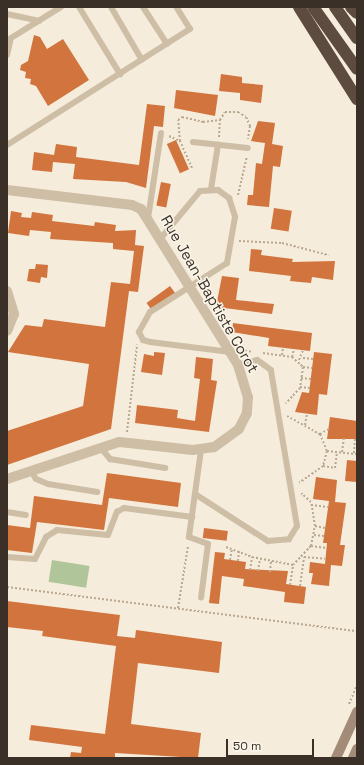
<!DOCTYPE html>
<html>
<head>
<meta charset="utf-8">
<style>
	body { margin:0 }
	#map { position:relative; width:364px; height:765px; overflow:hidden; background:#f5ecdc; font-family:"Space Grotesk",sans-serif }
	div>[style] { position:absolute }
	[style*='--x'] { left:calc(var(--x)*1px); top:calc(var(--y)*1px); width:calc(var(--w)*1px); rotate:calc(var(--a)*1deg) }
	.green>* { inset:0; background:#b1c59a; transform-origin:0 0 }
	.building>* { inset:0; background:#d2743d; transform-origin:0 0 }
	.path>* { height:2px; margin-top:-1px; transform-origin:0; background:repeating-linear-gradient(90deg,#baa890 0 2px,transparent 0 4px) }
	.service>* { height:6px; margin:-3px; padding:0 3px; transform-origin:3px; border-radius:3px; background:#cebea6 }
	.minor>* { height:10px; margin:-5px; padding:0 5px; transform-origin:5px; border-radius:5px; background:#cebea6 }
	.secondary>* { height:10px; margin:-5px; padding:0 5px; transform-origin:5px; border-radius:5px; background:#a28c77 }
	.motorway>* { height:12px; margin:-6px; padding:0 6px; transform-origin:6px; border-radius:6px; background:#5c4b3e }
	span { translate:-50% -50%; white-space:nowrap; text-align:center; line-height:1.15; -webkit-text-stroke:3px #fbf5e9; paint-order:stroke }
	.street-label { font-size:15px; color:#3a3028 }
	.frame { position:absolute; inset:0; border:8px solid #3a3028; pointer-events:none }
	.scale { position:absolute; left:226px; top:739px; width:88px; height:18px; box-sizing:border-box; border:2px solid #3a3028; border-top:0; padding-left:5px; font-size:12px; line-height:14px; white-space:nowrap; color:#3a3028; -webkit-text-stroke:3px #fbf5e9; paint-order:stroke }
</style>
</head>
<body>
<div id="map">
	<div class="green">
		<div style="left:52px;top:560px;width:38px;height:22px;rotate:9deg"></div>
	</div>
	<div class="building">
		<div style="clip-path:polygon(34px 35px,40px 37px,47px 49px,63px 39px,89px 80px,48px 106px,36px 86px,30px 84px,31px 79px,25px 78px,26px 72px,20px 70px,21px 65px,28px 61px)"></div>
		<div style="clip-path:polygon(221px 74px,242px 77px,242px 83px,263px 85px,261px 103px,240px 100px,240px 93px,219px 91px)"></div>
		<div style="clip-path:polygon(176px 90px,218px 95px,215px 116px,174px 108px)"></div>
		<div style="clip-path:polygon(147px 104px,165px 106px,163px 127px,154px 126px,146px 188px,126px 182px,73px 179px,75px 164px,53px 162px,52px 172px,32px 170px,34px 152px,54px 155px,56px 144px,77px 147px,76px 157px,139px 165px)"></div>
		<div style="clip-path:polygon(258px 121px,275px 123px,272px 144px,283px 146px,280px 167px,273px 166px,269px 207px,247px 205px,248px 195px,253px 195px,256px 163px,262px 164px,265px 143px,251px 141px)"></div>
		<div style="left:176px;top:140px;width:32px;height:10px;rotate:66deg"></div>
		<div style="left:161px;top:182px;width:10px;height:24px;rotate:11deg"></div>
		<div style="left:274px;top:208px;width:18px;height:21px;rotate:9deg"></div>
		<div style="clip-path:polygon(11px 211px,22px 213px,21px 217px,31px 218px,32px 212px,53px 215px,52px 221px,94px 226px,95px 222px,116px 225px,115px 231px,136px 230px,135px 245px,144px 246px,138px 292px,129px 291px,111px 429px,7px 465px,7px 431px,83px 406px,89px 364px,8px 352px,25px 325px,42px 327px,44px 319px,105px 327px,111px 282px,130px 284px,134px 251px,113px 249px,113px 243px,50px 239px,51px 232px,30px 230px,29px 236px,8px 233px)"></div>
		<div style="clip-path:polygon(251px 249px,262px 250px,261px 255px,293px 259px,292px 262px,335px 261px,333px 280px,312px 277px,311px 283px,300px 282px,290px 281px,291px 276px,249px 271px)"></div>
		<div style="clip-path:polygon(36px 264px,48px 265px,47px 278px,41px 277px,40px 283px,27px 281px,29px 269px,35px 269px)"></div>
		<div style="clip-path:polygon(222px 276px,239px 278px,236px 300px,274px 304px,272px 314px,216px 307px)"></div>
		<div style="left:170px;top:286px;width:9px;height:29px;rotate:54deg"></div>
		<div style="clip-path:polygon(233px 323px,312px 333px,310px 351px,268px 346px,269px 338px,232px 332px)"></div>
		<div style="clip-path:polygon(154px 352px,165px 353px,162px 375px,141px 372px,144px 354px,154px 356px)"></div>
		<div style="clip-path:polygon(314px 352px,332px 354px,327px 395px,319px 394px,317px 415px,295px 412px,302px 392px,309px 393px)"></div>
		<div style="clip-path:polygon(196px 357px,213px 359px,211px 380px,217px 381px,209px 432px,135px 423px,137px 405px,178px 410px,177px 418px,195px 421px,200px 379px,194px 378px)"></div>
		<div style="clip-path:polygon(330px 417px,357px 421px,357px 439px,327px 439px)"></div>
		<div style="clip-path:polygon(347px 460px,357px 461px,357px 482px,345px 481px)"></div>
		<div style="clip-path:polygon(107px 473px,181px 483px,178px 507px,109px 498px,104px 530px,37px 522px,32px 553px,7px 550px,7px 525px,30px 528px,34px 496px,102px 505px)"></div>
		<div style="clip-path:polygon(316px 477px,337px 480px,335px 502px,346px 503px,340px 545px,345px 545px,342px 566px,331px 565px,329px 586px,311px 584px,313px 573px,309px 573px,310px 562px,325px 564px,327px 543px,323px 543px,329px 501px,313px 499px)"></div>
		<div style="left:204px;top:528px;width:24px;height:10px;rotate:7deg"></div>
		<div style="clip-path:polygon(215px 552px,225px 553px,224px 559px,246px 562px,245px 569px,288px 571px,286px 584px,306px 587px,304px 604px,284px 602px,285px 592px,243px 586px,244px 579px,222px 576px,219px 604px,209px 603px)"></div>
		<div style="clip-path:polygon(7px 601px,120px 615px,117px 636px,135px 638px,136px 630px,222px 642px,219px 673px,138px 663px,131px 724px,201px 733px,198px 758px,115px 753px,115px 758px,70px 758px,71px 752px,81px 753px,82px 747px,29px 740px,31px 725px,105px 734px,116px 646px,42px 636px,43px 631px,7px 627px)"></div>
	</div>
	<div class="path">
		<div style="--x:169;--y:136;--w:12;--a:24"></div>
		<div style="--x:219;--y:137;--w:17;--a:-87"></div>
		<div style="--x:220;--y:120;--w:9;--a:-58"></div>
		<div style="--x:225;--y:112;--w:13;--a:0"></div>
		<div style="--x:238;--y:112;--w:9;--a:32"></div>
		<div style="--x:246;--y:117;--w:10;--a:66"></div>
		<div style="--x:250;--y:126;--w:13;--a:99"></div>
		<div style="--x:192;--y:168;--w:30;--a:-114"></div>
		<div style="--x:180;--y:141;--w:21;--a:-95"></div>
		<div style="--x:178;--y:120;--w:5;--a:-37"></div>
		<div style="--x:182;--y:117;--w:22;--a:13"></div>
		<div style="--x:203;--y:122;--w:17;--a:-7"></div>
		<div style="--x:238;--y:195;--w:39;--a:-77"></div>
		<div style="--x:239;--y:241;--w:43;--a:2.7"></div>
		<div style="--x:282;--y:243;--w:48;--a:14.6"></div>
		<div style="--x:241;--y:350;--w:12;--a:9"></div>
		<div style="--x:263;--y:353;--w:29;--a:8"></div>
		<div style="--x:292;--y:357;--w:15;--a:42"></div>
		<div style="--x:303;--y:367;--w:21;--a:98"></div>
		<div style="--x:300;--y:388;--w:21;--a:133"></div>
		<div style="--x:282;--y:355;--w:7;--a:-82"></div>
		<div style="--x:292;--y:357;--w:8;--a:-76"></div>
		<div style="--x:303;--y:358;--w:10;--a:6"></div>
		<div style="--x:299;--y:360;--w:11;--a:-68"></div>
		<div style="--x:303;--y:367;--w:9;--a:6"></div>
		<div style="--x:301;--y:378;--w:10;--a:6"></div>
		<div style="--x:300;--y:387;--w:10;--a:6"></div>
		<div style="--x:287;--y:416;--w:38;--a:29"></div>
		<div style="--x:320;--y:434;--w:18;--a:68"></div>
		<div style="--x:327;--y:451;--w:16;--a:105"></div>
		<div style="--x:323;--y:466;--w:29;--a:145"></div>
		<div style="--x:305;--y:425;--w:11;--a:-80"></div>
		<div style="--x:127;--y:432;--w:88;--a:-83.4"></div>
		<div style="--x:320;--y:434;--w:10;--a:-29"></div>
		<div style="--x:327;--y:451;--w:30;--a:6"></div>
		<div style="--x:342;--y:452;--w:15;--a:-82"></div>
		<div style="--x:354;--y:453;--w:14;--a:-86"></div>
		<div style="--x:323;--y:466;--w:12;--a:9"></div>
		<div style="--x:335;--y:468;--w:16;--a:-83"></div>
		<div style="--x:311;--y:505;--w:17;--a:7"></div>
		<div style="--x:315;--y:526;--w:10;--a:11"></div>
		<div style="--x:314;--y:535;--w:10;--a:6"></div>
		<div style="--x:311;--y:546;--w:16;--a:7"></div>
		<div style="--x:226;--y:547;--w:28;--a:21"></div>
		<div style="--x:252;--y:557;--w:42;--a:11"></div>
		<div style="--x:293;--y:565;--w:26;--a:-47"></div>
		<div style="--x:311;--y:546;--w:20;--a:-79"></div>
		<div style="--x:315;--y:526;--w:24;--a:-99"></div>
		<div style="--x:311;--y:502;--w:13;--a:-138"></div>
		<div style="--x:230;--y:560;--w:11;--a:-80"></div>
		<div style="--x:238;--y:561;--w:10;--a:-84"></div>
		<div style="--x:250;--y:570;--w:13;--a:-81"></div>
		<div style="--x:258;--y:571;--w:12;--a:-81"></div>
		<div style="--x:270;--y:572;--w:11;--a:-85"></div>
		<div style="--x:290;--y:585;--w:20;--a:-81"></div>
		<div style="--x:300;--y:586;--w:29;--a:-82"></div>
		<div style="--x:304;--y:557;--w:21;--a:5"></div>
		<div style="--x:7;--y:587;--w:353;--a:7.2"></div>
		<div style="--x:178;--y:608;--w:63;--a:-80.8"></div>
		<div style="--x:349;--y:704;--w:21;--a:-67"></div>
	</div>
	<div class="service">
		<div style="--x:79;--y:7;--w:79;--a:58.5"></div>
		<div style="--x:111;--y:7;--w:61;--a:59.7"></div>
		<div style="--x:143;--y:7;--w:44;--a:57"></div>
		<div style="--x:7;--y:14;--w:33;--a:12"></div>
		<div style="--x:7;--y:55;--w:17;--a:-77"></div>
		<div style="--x:11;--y:38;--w:59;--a:-31.8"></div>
		<div style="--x:193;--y:142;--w:55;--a:6.2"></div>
		<div style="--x:7;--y:145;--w:217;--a:-32.4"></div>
		<div style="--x:190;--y:29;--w:26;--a:-122"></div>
		<div style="--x:211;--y:189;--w:45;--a:-81"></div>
		<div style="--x:148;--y:218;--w:86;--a:-81.3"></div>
		<div style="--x:161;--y:238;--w:61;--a:-50.3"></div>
		<div style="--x:200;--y:191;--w:18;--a:-3"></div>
		<div style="--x:218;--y:190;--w:14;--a:36"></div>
		<div style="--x:229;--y:198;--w:20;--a:72"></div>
		<div style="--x:235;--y:217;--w:47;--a:99.9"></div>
		<div style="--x:227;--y:263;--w:91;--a:147.5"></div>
		<div style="--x:150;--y:312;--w:23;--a:119"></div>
		<div style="--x:139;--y:332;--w:9;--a:63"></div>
		<div style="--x:143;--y:340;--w:7;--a:16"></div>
		<div style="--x:150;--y:342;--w:81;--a:7.1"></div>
		<div style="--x:100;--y:447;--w:16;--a:50"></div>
		<div style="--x:110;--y:459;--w:56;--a:9.3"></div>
		<div style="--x:201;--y:450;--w:88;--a:97.9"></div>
		<div style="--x:189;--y:537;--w:20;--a:20"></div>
		<div style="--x:208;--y:544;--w:54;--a:97.4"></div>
		<div style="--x:31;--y:471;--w:9;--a:58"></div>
		<div style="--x:36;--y:479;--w:13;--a:23"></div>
		<div style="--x:48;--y:484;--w:50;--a:9.3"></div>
		<div style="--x:195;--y:494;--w:87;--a:32.8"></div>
		<div style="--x:268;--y:541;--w:21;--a:-5"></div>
		<div style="--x:289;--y:539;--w:15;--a:-58"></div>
		<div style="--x:297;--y:526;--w:158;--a:-99.5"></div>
		<div style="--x:271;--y:370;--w:17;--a:-144"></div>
		<div style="--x:257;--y:360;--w:20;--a:165"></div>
		<div style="--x:7;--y:512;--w:19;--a:9"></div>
		<div style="--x:7;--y:557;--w:28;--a:4"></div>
		<div style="--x:35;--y:559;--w:25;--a:-63"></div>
		<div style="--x:46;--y:537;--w:13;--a:-32"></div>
		<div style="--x:57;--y:530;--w:51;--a:5.6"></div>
		<div style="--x:108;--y:535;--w:25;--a:-69"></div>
		<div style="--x:117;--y:512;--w:8;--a:-30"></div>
		<div style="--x:124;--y:508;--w:69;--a:7.5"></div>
	</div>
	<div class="minor">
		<div style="--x:7;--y:190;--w:126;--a:6.8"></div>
		<div style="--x:132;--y:205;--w:10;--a:24"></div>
		<div style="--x:141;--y:209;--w:184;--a:58.1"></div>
		<div style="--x:238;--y:365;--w:34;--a:73"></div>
		<div style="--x:248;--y:397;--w:16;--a:94"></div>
		<div style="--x:247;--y:413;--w:18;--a:117"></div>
		<div style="--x:239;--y:429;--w:31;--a:144"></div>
		<div style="--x:214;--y:447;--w:21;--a:172"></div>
		<div style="--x:193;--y:450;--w:74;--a:-173.8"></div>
		<div style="--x:119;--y:442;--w:118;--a:161.7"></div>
		<div style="--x:7;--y:291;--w:24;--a:73"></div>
		<div style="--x:14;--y:314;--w:18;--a:112"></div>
	</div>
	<div class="secondary">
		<div style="--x:336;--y:758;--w:51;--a:-65.5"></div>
		<div style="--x:353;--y:758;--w:10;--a:-66"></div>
	</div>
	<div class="motorway">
		<div style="--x:299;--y:7;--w:109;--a:57.8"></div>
		<div style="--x:313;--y:7;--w:76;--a:54.6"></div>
		<div style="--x:335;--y:7;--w:38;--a:55"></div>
		<div style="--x:351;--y:7;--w:8;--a:45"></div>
	</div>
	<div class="street-label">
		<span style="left:210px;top:294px;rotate:60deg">Rue Jean-Baptiste Corot</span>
	</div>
	<div class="frame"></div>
	<div class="scale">50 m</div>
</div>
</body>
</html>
